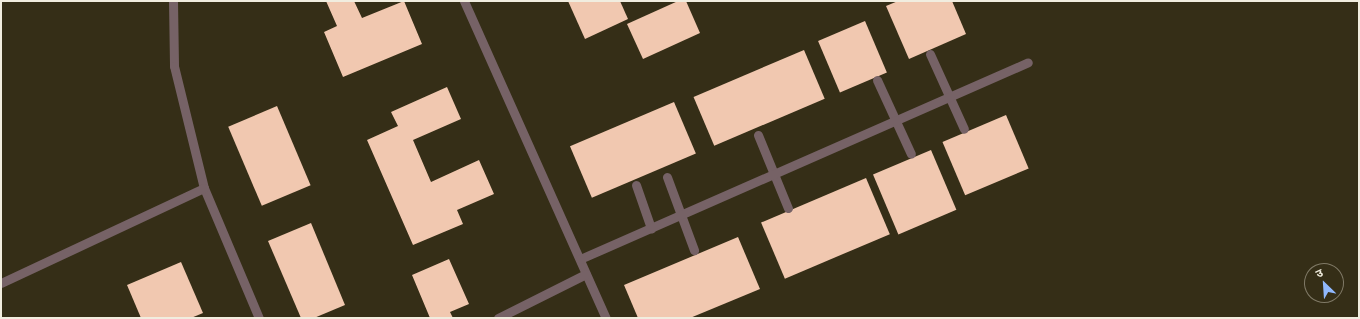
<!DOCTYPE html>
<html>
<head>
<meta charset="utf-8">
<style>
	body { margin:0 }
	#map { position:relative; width:1360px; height:319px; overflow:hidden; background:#352e17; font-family:"Archivo Narrow","Noto Sans Devanagari",sans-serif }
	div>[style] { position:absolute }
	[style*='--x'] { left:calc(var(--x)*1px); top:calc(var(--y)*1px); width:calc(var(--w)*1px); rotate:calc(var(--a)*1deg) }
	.building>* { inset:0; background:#f1c8b0; transform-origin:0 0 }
	.service>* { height:9px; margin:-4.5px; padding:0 4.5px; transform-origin:4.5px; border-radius:4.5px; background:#766266 }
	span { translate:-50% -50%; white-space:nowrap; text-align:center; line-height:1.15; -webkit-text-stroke:4px #352e17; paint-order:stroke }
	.frame { position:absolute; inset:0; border:2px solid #f1eddf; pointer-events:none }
	.north { position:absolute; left:1304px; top:263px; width:40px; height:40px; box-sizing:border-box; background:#352e17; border:1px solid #807a67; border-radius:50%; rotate:335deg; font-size:11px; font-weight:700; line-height:16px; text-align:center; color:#f1eddf }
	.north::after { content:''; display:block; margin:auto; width:14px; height:18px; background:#90b8fd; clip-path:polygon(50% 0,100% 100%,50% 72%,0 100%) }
</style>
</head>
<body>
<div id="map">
	<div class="building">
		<div style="clip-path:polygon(326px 1px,354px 1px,362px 18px,404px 1px,422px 44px,343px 77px,324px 32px,337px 26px)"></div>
		<div style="clip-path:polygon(568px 1px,620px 1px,628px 19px,585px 39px)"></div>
		<div style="clip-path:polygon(678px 1px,686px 1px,700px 33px,643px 59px,627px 24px)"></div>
		<div style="clip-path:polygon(898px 1px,952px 1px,966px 34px,909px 59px,886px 6px)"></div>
		<div style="left:865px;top:21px;width:56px;height:51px;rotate:67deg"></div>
		<div style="left:804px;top:50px;width:53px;height:120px;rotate:67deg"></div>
		<div style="clip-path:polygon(447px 87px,461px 119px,413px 140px,431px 182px,479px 160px,494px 194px,457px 210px,463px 224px,413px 245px,367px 140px,398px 126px,391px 112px)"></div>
		<div style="left:674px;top:102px;width:56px;height:113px;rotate:67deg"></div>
		<div style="left:277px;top:106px;width:86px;height:53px;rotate:67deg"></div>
		<div style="left:1006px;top:115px;width:58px;height:69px;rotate:67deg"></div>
		<div style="left:931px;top:150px;width:65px;height:63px;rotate:67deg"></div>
		<div style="left:866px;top:178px;width:61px;height:114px;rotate:67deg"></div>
		<div style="clip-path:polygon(311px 223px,345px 305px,314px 318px,301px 318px,268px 241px)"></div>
		<div style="clip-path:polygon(738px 237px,760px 289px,690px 318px,638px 318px,624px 285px)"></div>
		<div style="clip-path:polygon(449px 259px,469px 304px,450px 312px,453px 318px,430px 318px,412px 275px)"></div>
		<div style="clip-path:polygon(181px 262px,203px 313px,191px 318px,141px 318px,127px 285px)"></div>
	</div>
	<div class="service">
		<div style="--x:173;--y:1;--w:65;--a:89.1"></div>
		<div style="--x:174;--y:66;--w:126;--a:76.2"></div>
		<div style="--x:204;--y:188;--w:141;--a:67.1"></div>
		<div style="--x:464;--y:1;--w:347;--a:65.9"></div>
		<div style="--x:930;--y:54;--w:82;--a:65.6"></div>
		<div style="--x:877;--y:80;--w:81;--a:65.3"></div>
		<div style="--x:758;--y:135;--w:79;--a:67.7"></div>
		<div style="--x:667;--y:177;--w:78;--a:69.7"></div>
		<div style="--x:636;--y:185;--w:46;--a:70.8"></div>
		<div style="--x:580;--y:259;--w:489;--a:-23.7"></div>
		<div style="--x:1;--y:283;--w:224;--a:-25.1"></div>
		<div style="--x:498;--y:318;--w:98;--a:-26.6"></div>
	</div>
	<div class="frame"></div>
	<div class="north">उ</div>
</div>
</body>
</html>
